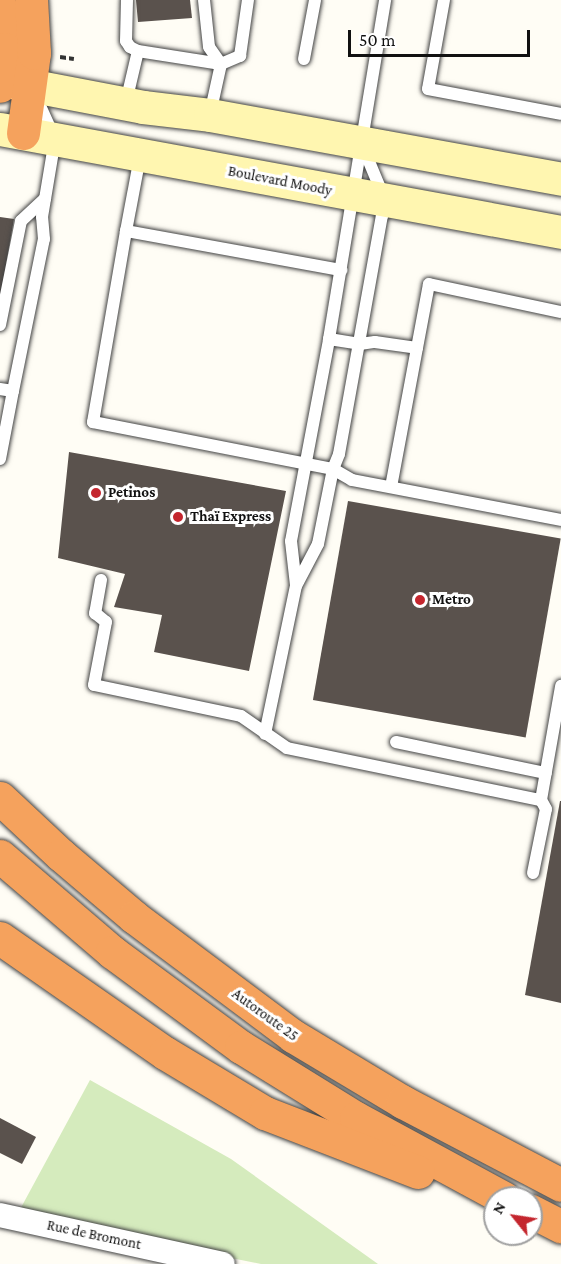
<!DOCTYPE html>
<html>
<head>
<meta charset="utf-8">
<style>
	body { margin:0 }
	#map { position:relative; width:561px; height:1264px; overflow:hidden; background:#fffdf5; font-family:"Crimson Pro",serif }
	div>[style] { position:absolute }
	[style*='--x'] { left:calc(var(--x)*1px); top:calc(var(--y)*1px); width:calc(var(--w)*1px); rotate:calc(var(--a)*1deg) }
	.green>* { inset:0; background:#d5ebbd }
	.building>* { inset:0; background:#5a524d; transform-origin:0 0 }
	.path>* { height:4px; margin-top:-2px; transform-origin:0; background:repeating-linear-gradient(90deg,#333 0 6px,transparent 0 9px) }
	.roads { filter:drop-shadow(0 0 2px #444) drop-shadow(0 0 2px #444) }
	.service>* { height:12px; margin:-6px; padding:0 6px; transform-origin:6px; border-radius:6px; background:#fff }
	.minor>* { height:24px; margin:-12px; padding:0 12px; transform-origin:12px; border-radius:12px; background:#fff }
	.secondary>* { height:33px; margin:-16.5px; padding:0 16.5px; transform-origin:16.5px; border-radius:16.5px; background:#fff6b0 }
	.motorway>* { height:33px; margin:-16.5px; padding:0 16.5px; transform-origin:16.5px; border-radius:16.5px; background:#f5a25d }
	.dots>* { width:16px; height:16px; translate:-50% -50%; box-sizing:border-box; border:3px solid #fff; border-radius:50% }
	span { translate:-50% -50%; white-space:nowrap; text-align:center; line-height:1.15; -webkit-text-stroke:6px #fff; paint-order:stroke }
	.street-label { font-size:15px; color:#111 }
	.poi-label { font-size:15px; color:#111; font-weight:700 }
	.left { translate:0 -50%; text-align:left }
	.north { position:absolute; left:483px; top:1186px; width:60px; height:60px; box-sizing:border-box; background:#fff; border:2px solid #a0a0a0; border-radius:50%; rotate:300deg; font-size:16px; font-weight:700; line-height:24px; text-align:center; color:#111 }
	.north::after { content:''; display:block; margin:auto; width:21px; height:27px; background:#c4262e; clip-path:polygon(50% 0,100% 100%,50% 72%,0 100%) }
	.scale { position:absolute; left:348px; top:30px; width:182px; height:27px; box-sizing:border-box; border:3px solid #111; border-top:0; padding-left:8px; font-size:18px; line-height:21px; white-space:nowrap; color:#111; -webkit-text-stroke:4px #fff; paint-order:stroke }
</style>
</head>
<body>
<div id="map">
	<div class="green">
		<div style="clip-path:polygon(90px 1080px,231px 1159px,378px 1264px,261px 1264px,17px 1215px)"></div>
	</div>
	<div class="building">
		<div style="clip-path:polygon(136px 0,190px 0,192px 18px,138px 22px)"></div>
		<div style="clip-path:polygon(0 217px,14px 219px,1px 293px,0 293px)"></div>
		<div style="clip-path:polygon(69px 452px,286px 491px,249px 671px,154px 652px,162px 615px,114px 607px,125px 574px,58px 558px)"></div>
		<div style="left:348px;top:501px;width:216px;height:202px;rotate:10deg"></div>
		<div style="clip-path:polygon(560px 801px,561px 801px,561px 1003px,525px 995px)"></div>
		<div style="clip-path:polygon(0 1118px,36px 1137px,22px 1164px,0 1153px)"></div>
	</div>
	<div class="path">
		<div style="--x:60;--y:57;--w:14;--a:8"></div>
	</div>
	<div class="roads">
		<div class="service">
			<div style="--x:127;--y:0;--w:41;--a:91.4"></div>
			<div style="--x:126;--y:41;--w:7;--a:56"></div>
			<div style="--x:130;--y:47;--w:9;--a:27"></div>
			<div style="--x:138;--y:51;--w:84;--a:8.9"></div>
			<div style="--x:221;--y:64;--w:21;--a:-23"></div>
			<div style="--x:240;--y:56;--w:57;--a:-81.9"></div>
			<div style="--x:204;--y:0;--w:47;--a:83.9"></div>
			<div style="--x:209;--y:47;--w:21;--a:55"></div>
			<div style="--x:221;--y:64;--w:51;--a:102.4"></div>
			<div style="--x:444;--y:0;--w:90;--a:100.2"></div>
			<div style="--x:428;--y:89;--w:135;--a:10.6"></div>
			<div style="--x:304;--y:59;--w:60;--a:-79.4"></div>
			<div style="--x:126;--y:102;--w:52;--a:-76.8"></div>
			<div style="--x:140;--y:157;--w:75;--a:100.7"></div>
			<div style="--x:126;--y:231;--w:219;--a:10.3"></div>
			<div style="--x:126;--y:231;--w:194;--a:99.8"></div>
			<div style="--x:93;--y:422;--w:245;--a:11.1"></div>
			<div style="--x:333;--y:469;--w:22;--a:30"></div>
			<div style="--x:352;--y:480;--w:213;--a:10.8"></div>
			<div style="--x:0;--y:325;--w:106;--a:-78.6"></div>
			<div style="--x:21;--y:221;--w:33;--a:-43"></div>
			<div style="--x:329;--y:339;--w:31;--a:9"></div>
			<div style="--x:360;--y:344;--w:15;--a:-8"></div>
			<div style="--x:375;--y:342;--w:42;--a:8.1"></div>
			<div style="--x:417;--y:348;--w:141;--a:100.6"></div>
			<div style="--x:417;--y:348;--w:65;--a:-79.4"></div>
			<div style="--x:429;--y:284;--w:135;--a:12"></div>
			<div style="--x:0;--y:389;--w:13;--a:9"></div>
			<div style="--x:13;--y:391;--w:155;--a:-78.5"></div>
			<div style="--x:44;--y:239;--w:22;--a:-95"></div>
			<div style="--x:42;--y:217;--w:79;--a:-80.5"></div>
			<div style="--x:55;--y:139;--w:46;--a:-114.3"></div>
			<div style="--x:0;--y:459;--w:69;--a:-79.2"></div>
			<div style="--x:101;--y:580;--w:34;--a:100"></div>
			<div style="--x:95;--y:613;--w:14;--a:39"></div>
			<div style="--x:106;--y:622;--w:64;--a:100.8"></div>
			<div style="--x:94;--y:685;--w:150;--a:11.9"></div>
			<div style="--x:241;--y:716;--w:56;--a:34.8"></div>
			<div style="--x:287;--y:748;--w:259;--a:11.6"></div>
			<div style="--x:541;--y:800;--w:116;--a:-80"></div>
			<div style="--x:296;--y:585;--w:44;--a:-96.5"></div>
			<div style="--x:291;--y:541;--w:206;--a:-79.3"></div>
			<div style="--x:329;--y:339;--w:344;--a:-80.6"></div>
			<div style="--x:265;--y:734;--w:151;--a:-78.2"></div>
			<div style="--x:296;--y:586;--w:47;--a:-62.4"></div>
			<div style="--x:318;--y:544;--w:76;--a:-78.7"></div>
			<div style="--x:333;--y:469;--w:16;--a:-68"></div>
			<div style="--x:339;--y:454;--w:242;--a:-79.8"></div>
			<div style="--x:382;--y:216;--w:16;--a:-79"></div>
			<div style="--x:385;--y:200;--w:57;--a:-112.5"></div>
			<div style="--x:396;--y:742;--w:153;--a:11.7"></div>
			<div style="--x:533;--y:873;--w:65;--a:-78.5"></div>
			<div style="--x:546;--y:809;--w:10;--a:-119"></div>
		</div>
		<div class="minor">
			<div style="--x:0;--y:1215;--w:228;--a:12.4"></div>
		</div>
		<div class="secondary">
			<div style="--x:2;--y:80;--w:144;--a:10.8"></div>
			<div style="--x:143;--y:107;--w:67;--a:6.8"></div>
			<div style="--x:210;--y:115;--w:357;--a:10.3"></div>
			<div style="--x:0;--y:129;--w:570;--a:10.4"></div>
		</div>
		<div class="motorway">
			<div style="--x:0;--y:7;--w:42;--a:84.6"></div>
			<div style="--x:4;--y:49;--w:37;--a:96"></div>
			<div style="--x:23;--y:133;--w:81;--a:-82.2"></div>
			<div style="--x:34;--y:53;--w:53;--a:-93.2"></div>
			<div style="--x:0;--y:798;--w:83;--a:43.1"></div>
			<div style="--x:61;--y:855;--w:96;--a:40.3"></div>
			<div style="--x:134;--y:917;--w:199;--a:36.8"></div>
			<div style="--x:293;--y:1036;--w:128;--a:31"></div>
			<div style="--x:403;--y:1102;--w:178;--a:27.7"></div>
			<div style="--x:0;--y:856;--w:148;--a:40.6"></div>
			<div style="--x:112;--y:952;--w:160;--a:36.4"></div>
			<div style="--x:241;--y:1047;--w:135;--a:31.7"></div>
			<div style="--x:356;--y:1118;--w:168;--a:28.4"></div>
			<div style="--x:0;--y:938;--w:201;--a:34.9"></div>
			<div style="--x:165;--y:1053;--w:117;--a:31"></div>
			<div style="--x:265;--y:1113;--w:164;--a:21.1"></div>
			<div style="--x:531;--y:1211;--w:34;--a:27"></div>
		</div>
	</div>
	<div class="dots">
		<div style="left:96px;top:493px;background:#c4262e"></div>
		<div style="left:178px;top:517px;background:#c4262e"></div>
		<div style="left:420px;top:600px;background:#c4262e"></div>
	</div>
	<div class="street-label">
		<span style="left:280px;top:181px;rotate:11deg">Boulevard Moody</span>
		<span style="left:265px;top:1015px;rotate:36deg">Autoroute 25</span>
		<span style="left:94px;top:1235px;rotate:12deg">Rue de Bromont</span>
	</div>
	<div class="poi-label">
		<span class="left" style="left:108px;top:493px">Petinos</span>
		<span class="left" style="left:190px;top:517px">Thaï Express</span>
		<span class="left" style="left:432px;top:600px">Metro</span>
	</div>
	<div class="north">N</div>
	<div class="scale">50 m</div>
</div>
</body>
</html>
